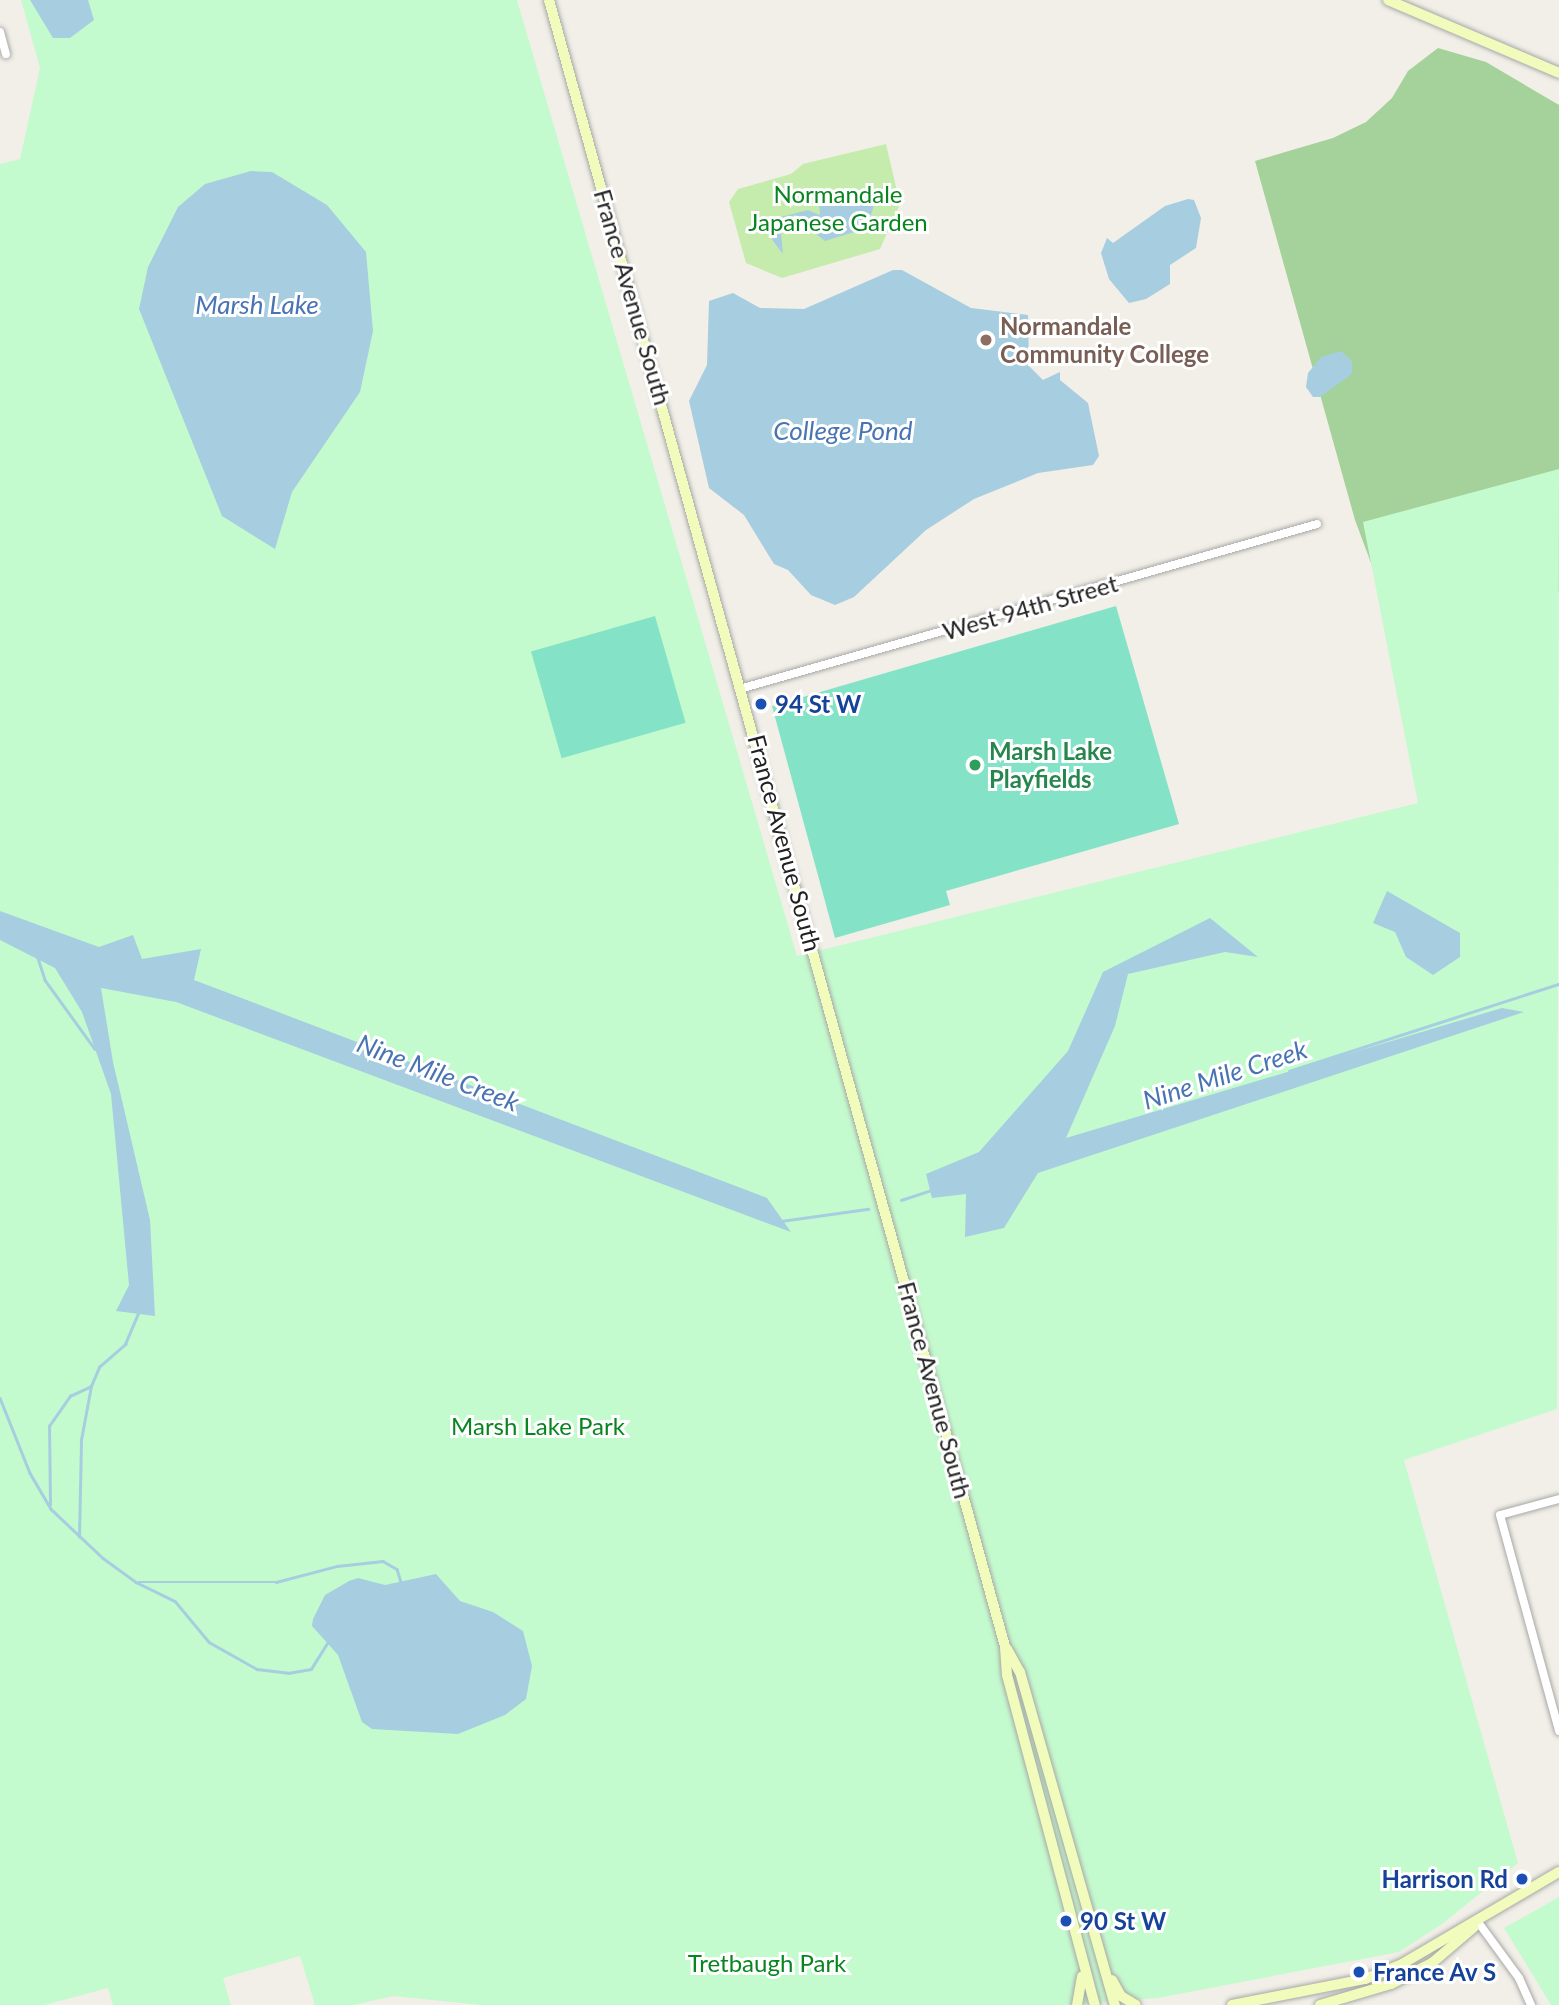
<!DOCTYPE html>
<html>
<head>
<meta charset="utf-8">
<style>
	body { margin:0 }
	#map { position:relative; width:1559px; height:2005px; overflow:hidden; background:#f1efe7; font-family:Lato,sans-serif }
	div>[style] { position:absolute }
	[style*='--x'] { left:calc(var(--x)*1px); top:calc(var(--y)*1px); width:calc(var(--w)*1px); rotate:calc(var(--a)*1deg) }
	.grass>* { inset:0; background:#c5ecad }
	.forest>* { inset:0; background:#a5d19b }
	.park>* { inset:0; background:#c4fbce }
	.pitch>* { inset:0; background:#84e2c7; transform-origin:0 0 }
	.water>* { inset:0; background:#a7cde0 }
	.stream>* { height:2.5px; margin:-1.25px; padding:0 1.25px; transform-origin:1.25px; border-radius:1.25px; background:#a7cde0 }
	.roads { filter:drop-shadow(0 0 2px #a8a8a8) drop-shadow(0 0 2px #a8a8a8) }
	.street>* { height:8px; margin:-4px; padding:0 4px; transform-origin:4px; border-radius:4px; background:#fff }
	.secondary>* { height:10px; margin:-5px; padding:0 5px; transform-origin:5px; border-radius:5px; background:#f1fbbb }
	.dots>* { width:19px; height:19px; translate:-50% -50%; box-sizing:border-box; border:4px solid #fff; border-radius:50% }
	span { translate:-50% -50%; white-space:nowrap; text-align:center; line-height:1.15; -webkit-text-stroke:6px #fff; paint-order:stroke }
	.park-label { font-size:24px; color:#098520 }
	.street-label { font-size:24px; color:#212121 }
	.education-label { font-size:24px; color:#785e54; font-weight:700 }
	.left { translate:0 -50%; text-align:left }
	.transit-label { font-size:24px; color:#164399; font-weight:700 }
	.right { translate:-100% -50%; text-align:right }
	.leisure-label { font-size:24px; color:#27864d; font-weight:700 }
	.water-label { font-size:26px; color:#4974b4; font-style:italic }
</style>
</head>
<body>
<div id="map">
	<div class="grass">
		<div style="clip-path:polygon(886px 144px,900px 204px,880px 249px,782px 278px,746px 263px,729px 202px,738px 189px,791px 174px,803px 164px)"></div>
	</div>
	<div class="forest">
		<div style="clip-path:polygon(1438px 48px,1486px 62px,1559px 105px,1559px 592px,1390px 614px,1355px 520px,1255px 161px,1333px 138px,1366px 122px,1392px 98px,1408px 71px)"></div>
	</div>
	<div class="park">
		<div style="clip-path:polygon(21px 0,517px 0,797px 956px,1418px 803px,1363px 522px,1559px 469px,1557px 1409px,1404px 1460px,1518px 1863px,1442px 1924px,1399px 1952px,1158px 1998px,1060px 2005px,481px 2005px,393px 1996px,354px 2005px,315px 2005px,300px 1956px,223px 1978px,231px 2005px,113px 2005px,108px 1988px,45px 2005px,0 2005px,0 164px,20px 159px,40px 68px)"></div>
		<div style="clip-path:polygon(1559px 1897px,1559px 2005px,1551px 2005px,1504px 1928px)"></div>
	</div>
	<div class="pitch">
		<div style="clip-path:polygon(1116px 606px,1179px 824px,946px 891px,950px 905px,835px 938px,772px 706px)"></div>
		<div style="left:655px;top:616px;width:111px;height:129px;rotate:74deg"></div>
	</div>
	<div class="water">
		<div style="clip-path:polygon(30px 0,88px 0,94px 20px,70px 38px,53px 38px)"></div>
		<div style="clip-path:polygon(251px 171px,272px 172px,327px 205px,366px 252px,373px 331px,360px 392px,292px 492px,275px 549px,222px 516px,139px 309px,148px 267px,178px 207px,205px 184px)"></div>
		<div style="clip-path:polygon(857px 191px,870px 194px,875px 202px,868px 224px,861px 230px,825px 241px,810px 229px,810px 220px,795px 215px,780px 222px,783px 254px,773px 241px,769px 231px,777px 218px,808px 210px,820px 215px,819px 202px)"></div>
		<div style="clip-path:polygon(1188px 199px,1194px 200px,1201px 218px,1196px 248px,1170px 265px,1170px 284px,1146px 299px,1129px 303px,1109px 279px,1101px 253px,1107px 238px,1113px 243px,1165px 206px)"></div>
		<div style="clip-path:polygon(893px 270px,902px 270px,971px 308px,1028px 315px,1029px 366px,1043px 380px,1060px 372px,1060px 380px,1088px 403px,1099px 456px,1093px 465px,1038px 473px,974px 499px,926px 530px,854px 597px,835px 605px,811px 595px,788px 570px,774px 564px,744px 515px,709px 488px,689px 401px,707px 365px,709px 301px,733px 293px,760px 308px,804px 309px)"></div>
		<div style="clip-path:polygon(1341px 351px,1352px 361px,1352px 374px,1320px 397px,1313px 397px,1306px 387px,1308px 373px,1321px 357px)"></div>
		<div style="clip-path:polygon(1387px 891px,1460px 933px,1460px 957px,1433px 975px,1406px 957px,1395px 932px,1373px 923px)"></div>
		<div style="clip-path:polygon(0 911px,99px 947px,133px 935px,142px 959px,201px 949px,194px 980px,767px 1198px,791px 1232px,176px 1002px,101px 988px,113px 1062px,150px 1220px,155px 1316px,116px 1311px,129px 1285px,111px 1094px,82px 1012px,55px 968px,0 940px)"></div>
		<div style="clip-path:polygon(1210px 918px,1258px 957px,1225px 952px,1128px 974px,1115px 1026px,1066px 1138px,1502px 1008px,1524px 1012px,1038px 1173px,1004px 1228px,965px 1237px,966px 1194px,932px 1198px,926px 1174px,979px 1152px,1068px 1051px,1103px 972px)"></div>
		<div style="clip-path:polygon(436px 1574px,460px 1601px,493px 1612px,523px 1631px,532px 1666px,526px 1699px,505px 1715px,458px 1734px,372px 1729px,362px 1722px,338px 1655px,312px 1626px,313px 1619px,325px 1595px,349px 1581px,358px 1578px,385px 1585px)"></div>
	</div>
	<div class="stream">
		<div style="--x:38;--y:958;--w:23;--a:72"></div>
		<div style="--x:45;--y:980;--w:85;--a:54.1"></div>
		<div style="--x:1289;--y:1071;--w:284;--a:-17.9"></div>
		<div style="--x:901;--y:1200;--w:32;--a:-18"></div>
		<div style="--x:781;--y:1221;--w:88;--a:-7.9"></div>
		<div style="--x:0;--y:1398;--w:81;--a:68.2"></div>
		<div style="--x:30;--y:1473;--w:42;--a:59.7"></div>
		<div style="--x:51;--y:1509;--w:71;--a:43.3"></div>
		<div style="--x:103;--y:1558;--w:41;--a:36"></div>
		<div style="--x:136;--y:1582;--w:43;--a:26"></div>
		<div style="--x:175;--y:1601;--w:53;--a:50.3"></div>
		<div style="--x:209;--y:1642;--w:55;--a:29.4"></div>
		<div style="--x:257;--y:1669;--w:31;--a:7"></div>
		<div style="--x:288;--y:1673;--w:23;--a:-10"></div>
		<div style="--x:311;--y:1669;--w:31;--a:-58"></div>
		<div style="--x:50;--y:1505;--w:79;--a:-90.7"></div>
		<div style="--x:49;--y:1426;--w:37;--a:-55"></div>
		<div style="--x:70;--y:1396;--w:23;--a:-25"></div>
		<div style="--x:79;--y:1537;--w:97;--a:-88.8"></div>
		<div style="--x:81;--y:1440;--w:55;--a:-79.5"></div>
		<div style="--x:91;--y:1386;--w:21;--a:-67"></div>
		<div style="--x:99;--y:1367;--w:35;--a:-41"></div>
		<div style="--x:125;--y:1344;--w:34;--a:-67"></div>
		<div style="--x:139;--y:1582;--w:137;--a:0"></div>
		<div style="--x:276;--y:1582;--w:63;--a:-14.7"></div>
		<div style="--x:337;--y:1566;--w:46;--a:-6.2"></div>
		<div style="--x:383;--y:1561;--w:16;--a:30"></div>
		<div style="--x:397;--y:1569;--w:14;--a:73"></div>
	</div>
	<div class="roads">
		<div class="street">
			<div style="--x:0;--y:32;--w:23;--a:75"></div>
			<div style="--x:743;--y:688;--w:597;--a:-15.95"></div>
			<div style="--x:1559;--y:1499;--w:61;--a:164.8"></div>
			<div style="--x:1500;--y:1515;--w:224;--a:74.7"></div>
			<div style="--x:1478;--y:1922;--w:69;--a:53.8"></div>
			<div style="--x:1519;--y:1978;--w:30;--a:66"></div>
		</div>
		<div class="secondary">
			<div style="--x:549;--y:0;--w:1709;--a:74.52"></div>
			<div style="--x:1005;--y:1647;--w:28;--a:86"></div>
			<div style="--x:1007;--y:1675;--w:342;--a:75.1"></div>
			<div style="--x:1388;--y:0;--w:186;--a:23.1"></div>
			<div style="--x:1007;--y:1649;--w:26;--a:61"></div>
			<div style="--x:1020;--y:1672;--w:346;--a:74.1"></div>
			<div style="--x:1112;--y:1980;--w:18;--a:61"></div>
			<div style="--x:1121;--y:1996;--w:17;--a:31"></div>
			<div style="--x:1077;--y:2005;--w:29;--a:-80"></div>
			<div style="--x:1232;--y:2005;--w:136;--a:-11.1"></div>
			<div style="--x:1365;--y:1979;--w:40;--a:-22"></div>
			<div style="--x:1402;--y:1964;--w:182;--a:-30.4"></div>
			<div style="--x:1320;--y:2005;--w:74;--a:-16.5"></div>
			<div style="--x:1391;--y:1984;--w:46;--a:-27.1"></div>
			<div style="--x:1432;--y:1963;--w:55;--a:-40.6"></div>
		</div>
	</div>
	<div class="dots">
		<div style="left:986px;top:340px;background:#8d6e63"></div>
		<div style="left:761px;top:704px;background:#1a4fb4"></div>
		<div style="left:975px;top:765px;background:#2e9e5b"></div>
		<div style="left:1522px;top:1879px;background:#1a4fb4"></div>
		<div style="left:1066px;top:1921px;background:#1a4fb4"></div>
		<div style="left:1359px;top:1972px;background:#1a4fb4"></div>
	</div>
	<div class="park-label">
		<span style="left:838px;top:208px">Normandale<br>Japanese Garden</span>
		<span style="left:538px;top:1426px">Marsh Lake Park</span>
		<span style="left:767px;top:1963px">Tretbaugh Park</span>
	</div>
	<div class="street-label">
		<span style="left:633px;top:297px;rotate:74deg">France Avenue South</span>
		<span style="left:1030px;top:607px;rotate:-16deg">West 94th Street</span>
		<span style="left:785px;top:843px;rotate:75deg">France Avenue South</span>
		<span style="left:935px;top:1390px;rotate:75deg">France Avenue South</span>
	</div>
	<div class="education-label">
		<span class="left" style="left:1000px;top:340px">Normandale<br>Community College</span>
	</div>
	<div class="transit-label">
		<span class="left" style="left:775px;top:704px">94 St W</span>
		<span class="right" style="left:1508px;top:1879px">Harrison Rd</span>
		<span class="left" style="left:1080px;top:1921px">90 St W</span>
		<span class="left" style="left:1373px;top:1972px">France Av S</span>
	</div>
	<div class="leisure-label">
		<span class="left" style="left:989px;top:765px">Marsh Lake<br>Playfields</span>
	</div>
	<div class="water-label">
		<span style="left:257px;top:305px">Marsh Lake</span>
		<span style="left:843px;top:431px">College Pond</span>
		<span style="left:438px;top:1073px;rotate:21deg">Nine Mile Creek</span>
		<span style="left:1225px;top:1075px;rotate:-18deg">Nine Mile Creek</span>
	</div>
</div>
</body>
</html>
